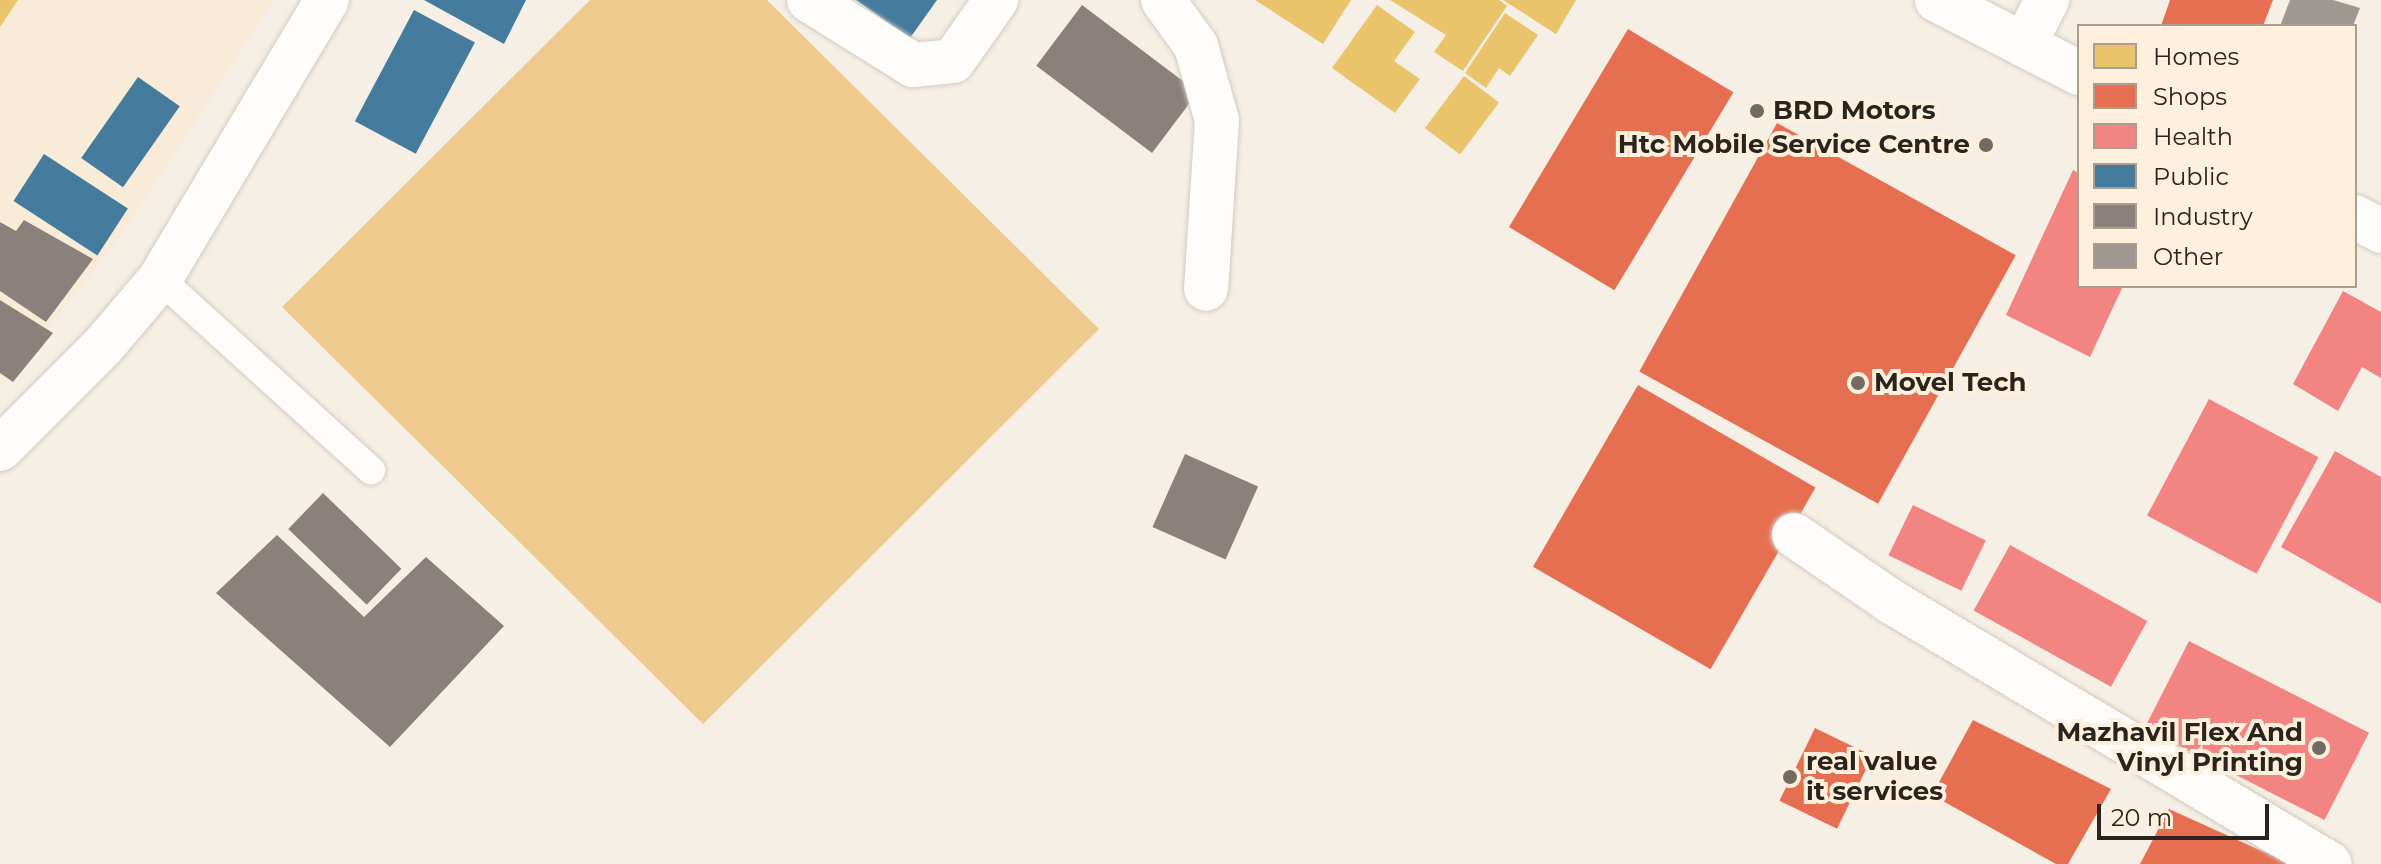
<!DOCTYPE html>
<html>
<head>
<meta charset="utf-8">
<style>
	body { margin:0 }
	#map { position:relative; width:2381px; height:864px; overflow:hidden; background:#f6efe5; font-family:Montserrat,sans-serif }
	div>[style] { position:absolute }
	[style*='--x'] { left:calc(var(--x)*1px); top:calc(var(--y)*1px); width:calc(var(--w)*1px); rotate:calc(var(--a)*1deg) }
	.built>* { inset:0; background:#f8ebd8 }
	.water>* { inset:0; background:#efca8e }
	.homes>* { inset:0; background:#e9c46a; transform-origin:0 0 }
	.shops>* { inset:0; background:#e76f51; transform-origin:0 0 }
	.health>* { inset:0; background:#f28482; transform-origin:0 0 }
	.public>* { inset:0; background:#457b9d; transform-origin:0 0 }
	.industry>* { inset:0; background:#8a817c; transform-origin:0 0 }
	.building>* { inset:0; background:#9d9891 }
	.roads { filter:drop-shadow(0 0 2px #d1cbc3) drop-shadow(0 0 2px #d1cbc3) }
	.service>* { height:28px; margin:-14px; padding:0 14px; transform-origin:14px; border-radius:14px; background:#fefdfb }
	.minor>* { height:44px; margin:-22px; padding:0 22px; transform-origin:22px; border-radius:22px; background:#fefdfb }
	.tertiary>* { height:44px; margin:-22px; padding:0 22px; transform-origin:22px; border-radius:22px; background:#fefdfb }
	.dots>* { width:22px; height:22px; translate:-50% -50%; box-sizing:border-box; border:4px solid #fef0dd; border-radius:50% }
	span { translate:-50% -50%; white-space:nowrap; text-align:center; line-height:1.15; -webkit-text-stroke:8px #fef0dd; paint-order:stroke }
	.poi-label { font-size:26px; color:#29241d; font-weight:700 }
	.left { translate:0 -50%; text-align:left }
	.right { translate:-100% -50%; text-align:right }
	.legend { position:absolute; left:2077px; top:24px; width:280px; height:264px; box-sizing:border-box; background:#fef0dd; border:2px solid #a99e90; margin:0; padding:10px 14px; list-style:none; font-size:24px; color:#29241d }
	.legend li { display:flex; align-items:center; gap:16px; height:40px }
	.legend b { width:40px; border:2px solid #a99e90 }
	.scale { position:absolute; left:2097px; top:804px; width:172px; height:36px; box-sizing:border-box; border:4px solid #29241d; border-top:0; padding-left:10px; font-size:24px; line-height:28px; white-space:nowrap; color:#29241d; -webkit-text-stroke:6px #fef0dd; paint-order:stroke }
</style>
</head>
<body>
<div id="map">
	<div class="built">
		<div style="clip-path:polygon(0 0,274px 0,122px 234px,0 389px)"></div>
	</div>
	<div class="water">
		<div style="clip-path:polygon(590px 0,767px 0,1099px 329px,703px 724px,282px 307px)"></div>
	</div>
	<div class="homes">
		<div style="clip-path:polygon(0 0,18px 0,0 27px)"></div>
		<div style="clip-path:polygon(1255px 0,1351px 0,1323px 44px)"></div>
		<div style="clip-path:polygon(1390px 0,1499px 0,1507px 6px,1463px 71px,1434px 52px,1446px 35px)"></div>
		<div style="clip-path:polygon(1503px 0,1576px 0,1556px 34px)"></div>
		<div style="clip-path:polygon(1377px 5px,1415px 32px,1394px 61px,1420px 79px,1395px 113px,1332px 68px)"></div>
		<div style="clip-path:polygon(1505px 13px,1538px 35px,1510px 76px,1499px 68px,1486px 88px,1465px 73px)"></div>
		<div style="left:1464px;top:76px;width:44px;height:65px;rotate:37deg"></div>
	</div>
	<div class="shops">
		<div style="clip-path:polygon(2170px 0,2273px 0,2263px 26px,2161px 26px)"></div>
		<div style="left:1628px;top:29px;width:123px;height:231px;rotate:31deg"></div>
		<div style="left:1777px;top:123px;width:273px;height:284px;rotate:29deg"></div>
		<div style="left:1638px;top:385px;width:205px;height:210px;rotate:30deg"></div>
		<div style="clip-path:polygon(1973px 720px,2111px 789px,2068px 864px,2056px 864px,1932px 795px)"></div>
		<div style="left:1815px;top:728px;width:64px;height:81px;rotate:26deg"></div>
		<div style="clip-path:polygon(2169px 809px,2291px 864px,2140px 864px)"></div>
	</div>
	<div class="health">
		<div style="clip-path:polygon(2073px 170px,2079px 173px,2079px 286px,2123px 286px,2090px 357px,2006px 315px)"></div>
		<div style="clip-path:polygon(2343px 291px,2381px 312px,2381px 378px,2362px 367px,2338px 411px,2293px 384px)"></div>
		<div style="left:2209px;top:399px;width:124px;height:132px;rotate:28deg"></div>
		<div style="clip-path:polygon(2335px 451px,2381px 477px,2381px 604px,2281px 547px)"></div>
		<div style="left:1913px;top:505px;width:81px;height:56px;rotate:26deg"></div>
		<div style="left:2010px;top:545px;width:157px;height:75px;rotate:29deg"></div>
		<div style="left:2189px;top:641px;width:202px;height:98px;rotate:27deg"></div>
	</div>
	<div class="public">
		<div style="clip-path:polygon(424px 0,526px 0,504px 44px)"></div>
		<div style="clip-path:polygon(856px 0,937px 0,910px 38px)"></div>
		<div style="left:414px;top:10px;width:69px;height:126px;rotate:28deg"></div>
		<div style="left:138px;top:77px;width:51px;height:99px;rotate:35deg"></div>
		<div style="left:44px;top:154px;width:100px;height:56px;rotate:33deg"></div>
	</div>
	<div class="industry">
		<div style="left:1082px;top:5px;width:145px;height:76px;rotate:37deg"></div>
		<div style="clip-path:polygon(24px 220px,93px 259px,46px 322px,0 291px,0 222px,16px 231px)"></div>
		<div style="clip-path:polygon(0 300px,53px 333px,13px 382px,0 373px)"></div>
		<div style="left:1185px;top:454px;width:80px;height:80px;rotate:24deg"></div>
		<div style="left:323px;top:493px;width:109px;height:50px;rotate:44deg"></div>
		<div style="clip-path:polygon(277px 535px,364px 617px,426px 557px,504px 626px,390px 747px,216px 593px)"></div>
	</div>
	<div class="building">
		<div style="clip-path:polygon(2290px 0,2333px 0,2360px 8px,2353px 26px,2280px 26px)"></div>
	</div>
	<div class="roads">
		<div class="service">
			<div style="--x:160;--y:279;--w:285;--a:42.2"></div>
		</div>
		<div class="minor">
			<div style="--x:809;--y:0;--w:123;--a:32"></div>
			<div style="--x:913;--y:65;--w:40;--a:-5.7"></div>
			<div style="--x:953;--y:61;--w:75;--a:-54.8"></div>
			<div style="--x:1163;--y:0;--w:57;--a:54.3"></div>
			<div style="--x:1196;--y:46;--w:77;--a:74.2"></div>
			<div style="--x:1217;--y:120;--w:169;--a:93.7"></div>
			<div style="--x:0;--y:449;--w:146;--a:-45"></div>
			<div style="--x:103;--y:346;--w:88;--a:-49.6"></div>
			<div style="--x:160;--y:279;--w:325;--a:-59.1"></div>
			<div style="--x:1794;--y:535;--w:119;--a:34.4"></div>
			<div style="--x:1892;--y:602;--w:510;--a:30.89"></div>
		</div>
		<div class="tertiary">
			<div style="--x:1937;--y:0;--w:160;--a:27.2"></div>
			<div style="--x:2024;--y:45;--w:51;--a:-62.9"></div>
			<div style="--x:2355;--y:217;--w:30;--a:28"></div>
		</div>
	</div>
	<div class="dots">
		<div style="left:1757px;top:111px;background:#716b63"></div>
		<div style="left:1986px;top:145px;background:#716b63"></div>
		<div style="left:1858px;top:383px;background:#716b63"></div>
		<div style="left:2319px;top:748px;background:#716b63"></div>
		<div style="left:1790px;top:777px;background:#716b63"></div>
	</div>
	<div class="poi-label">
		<span class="left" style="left:1773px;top:111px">BRD Motors</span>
		<span class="right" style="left:1970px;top:145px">Htc Mobile Service Centre</span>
		<span class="left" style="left:1874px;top:383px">Movel Tech</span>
		<span class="right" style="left:2303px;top:748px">Mazhavil Flex And<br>Vinyl Printing</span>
		<span class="left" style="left:1806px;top:777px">real value<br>it services</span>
	</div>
	<ul class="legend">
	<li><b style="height:22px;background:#e9c46a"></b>Homes</li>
	<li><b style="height:22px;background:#e76f51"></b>Shops</li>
	<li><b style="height:22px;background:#f28482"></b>Health</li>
	<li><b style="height:22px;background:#457b9d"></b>Public</li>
	<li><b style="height:22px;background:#8a817c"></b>Industry</li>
	<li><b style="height:22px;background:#9d9891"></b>Other</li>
	</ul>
	<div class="scale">20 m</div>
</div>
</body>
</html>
